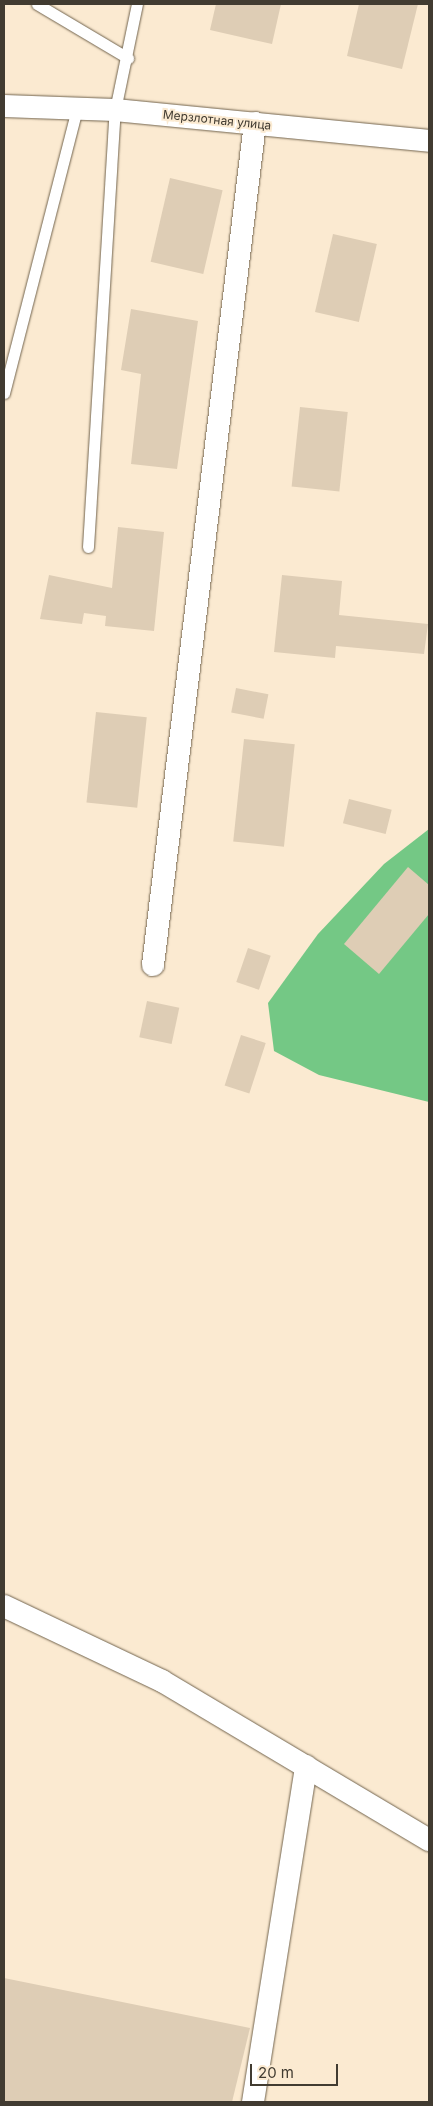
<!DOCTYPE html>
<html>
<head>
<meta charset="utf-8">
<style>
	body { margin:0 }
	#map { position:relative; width:433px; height:2106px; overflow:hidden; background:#fbead1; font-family:Inter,sans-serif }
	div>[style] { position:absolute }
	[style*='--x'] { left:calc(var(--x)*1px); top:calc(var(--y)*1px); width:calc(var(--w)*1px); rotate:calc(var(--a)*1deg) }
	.forest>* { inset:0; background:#74c885 }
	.building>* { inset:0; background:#decdb5; transform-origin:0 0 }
	.roads { filter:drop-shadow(0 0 1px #72644e) drop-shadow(0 0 1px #72644e) }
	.lane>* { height:11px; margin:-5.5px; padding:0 5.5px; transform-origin:5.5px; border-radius:5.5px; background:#fff }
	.street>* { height:22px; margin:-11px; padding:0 11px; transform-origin:11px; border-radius:11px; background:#fff }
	span { translate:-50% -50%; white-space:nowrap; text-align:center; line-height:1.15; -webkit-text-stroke:4px #fbead1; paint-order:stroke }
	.street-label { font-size:12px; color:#413b31 }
	.frame { position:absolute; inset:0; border:5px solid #413b31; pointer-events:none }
	.scale { position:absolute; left:250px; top:2064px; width:88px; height:22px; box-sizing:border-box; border:2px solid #413b31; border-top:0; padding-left:6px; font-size:15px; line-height:18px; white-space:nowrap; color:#413b31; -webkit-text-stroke:4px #fbead1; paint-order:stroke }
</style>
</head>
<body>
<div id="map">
	<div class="forest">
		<div style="clip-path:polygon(429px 829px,429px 1102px,319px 1075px,274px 1051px,268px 1003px,318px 934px,384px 864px)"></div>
	</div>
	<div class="building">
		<div style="clip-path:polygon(216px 4px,281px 4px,272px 44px,210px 30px)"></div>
		<div style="clip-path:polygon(359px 4px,418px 4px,402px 69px,347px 56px)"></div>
		<div style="left:170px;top:178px;width:54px;height:86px;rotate:13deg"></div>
		<div style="left:333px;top:234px;width:45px;height:80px;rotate:13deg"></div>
		<div style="clip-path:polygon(131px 309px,198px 321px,177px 469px,131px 464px,141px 374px,121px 370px)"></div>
		<div style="left:300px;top:407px;width:48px;height:80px;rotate:6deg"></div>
		<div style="clip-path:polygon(118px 527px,164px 532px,154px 631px,105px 626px,106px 616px,84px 613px,82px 624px,40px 619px,49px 575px,112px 588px)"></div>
		<div style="clip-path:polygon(282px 575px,342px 581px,339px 615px,428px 624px,424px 654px,336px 646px,335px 658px,274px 652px)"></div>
		<div style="left:236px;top:688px;width:33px;height:25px;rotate:11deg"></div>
		<div style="left:96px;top:712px;width:51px;height:91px;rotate:6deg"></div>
		<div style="left:244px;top:739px;width:51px;height:103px;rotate:6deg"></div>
		<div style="left:349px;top:799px;width:44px;height:25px;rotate:14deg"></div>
		<div style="clip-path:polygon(408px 867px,429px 885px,429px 914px,379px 974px,344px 944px)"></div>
		<div style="left:248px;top:948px;width:24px;height:36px;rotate:19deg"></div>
		<div style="left:147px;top:1001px;width:33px;height:37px;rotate:12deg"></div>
		<div style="left:241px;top:1035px;width:26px;height:53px;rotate:18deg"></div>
		<div style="clip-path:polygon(4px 1978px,250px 2028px,232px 2102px,4px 2102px)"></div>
	</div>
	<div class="roads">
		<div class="lane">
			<div style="--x:37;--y:4;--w:106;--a:30.7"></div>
			<div style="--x:4;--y:393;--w:293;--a:-75.6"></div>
			<div style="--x:88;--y:547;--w:438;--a:-86.5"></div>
			<div style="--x:115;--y:110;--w:108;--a:-78.3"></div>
		</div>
		<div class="street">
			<div style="--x:4;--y:106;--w:111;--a:2.1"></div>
			<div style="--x:115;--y:110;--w:316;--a:5.6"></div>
			<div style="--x:153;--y:965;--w:848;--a:-83.09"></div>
			<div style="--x:4;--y:1606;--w:175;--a:25.4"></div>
			<div style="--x:162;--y:1681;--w:311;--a:30.8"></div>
			<div style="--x:253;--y:2102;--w:340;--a:-81"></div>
		</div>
	</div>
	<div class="street-label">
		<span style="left:217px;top:120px;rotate:6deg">Мерзлотная улица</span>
	</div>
	<div class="frame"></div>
	<div class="scale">20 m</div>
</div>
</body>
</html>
